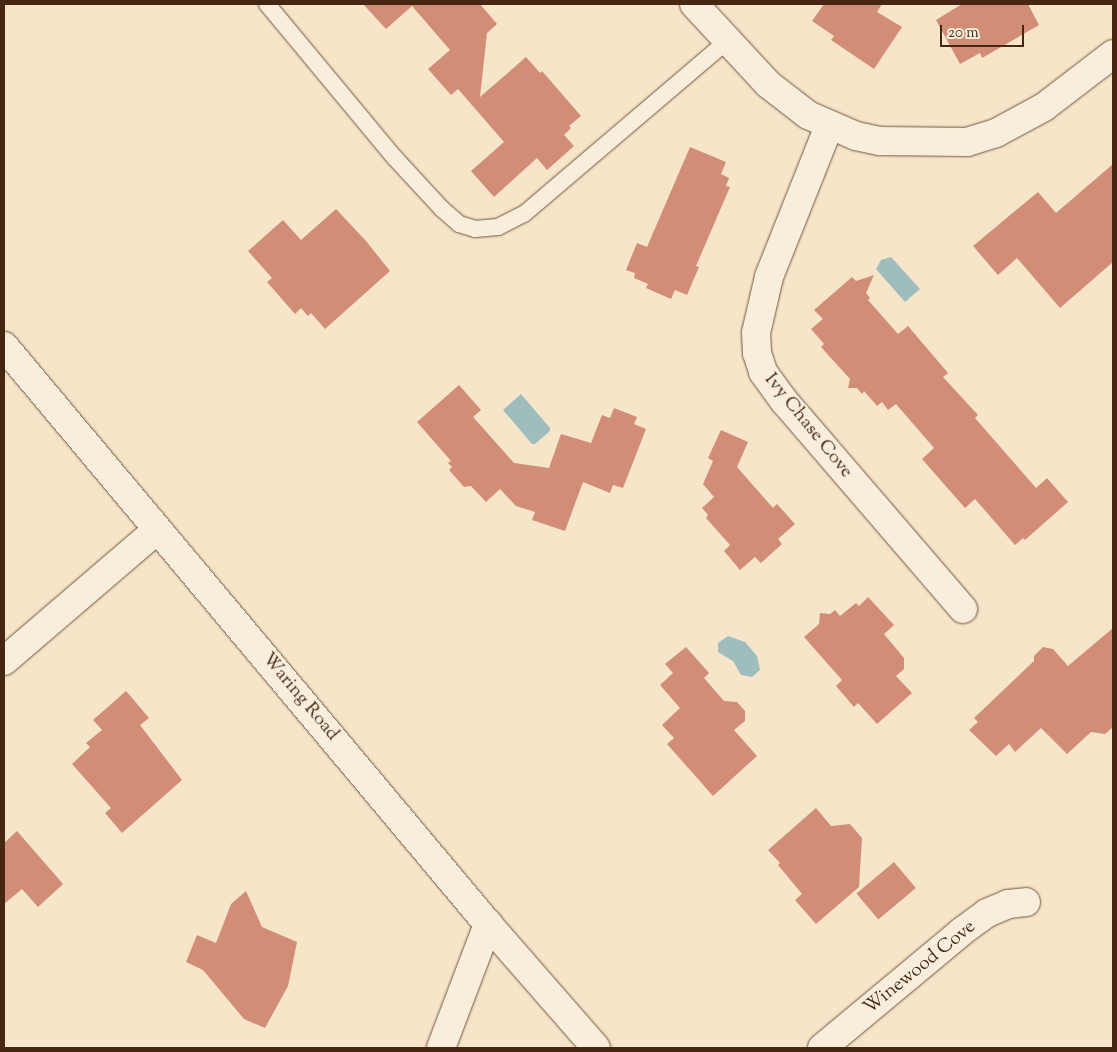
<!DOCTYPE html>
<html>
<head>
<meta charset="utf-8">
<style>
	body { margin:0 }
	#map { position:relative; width:1117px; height:1052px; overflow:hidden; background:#f6e5c8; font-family:"Sorts Mill Goudy",serif }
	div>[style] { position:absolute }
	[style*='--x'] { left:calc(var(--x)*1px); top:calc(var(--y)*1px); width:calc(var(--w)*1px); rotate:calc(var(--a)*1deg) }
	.water>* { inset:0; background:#a0bdbe }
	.building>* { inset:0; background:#d28d76; transform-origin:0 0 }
	.roads { filter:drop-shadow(0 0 1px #725641) drop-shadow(0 0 1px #725641) }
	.service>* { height:16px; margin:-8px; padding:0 8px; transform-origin:8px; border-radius:8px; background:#f9eedb }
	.minor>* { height:28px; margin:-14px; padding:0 14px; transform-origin:14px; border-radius:14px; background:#f9eedb }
	.secondary>* { height:28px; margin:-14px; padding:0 14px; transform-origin:14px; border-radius:14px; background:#f9eedb }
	span { translate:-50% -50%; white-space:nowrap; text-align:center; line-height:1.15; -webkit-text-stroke:4px #f9eedb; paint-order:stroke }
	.street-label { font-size:19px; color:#462714 }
	.frame { position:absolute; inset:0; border:5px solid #462714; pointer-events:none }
	.scale { position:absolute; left:940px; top:25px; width:84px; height:22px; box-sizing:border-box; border:2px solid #462714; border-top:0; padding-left:6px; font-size:15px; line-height:18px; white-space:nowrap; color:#462714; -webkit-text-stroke:4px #f9eedb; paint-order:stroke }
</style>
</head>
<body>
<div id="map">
	<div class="water">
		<div style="clip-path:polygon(891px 257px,920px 289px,905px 302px,876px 269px,881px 260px)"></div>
		<div style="clip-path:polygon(521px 394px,550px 428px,550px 431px,535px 444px,532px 444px,503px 410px)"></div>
		<div style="clip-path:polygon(728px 636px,745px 642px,757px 656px,760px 670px,752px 677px,741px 675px,733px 661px,718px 652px,718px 643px)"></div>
	</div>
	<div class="building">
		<div style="clip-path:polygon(363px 4px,480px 4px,497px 24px,487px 33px,480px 97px,526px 57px,540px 73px,542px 71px,581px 116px,569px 126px,571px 128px,564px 135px,574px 146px,547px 170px,537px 158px,494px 197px,471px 171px,504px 142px,458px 89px,451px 95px,428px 69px,450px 50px,412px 6px,386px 29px)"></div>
		<div style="clip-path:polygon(824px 4px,882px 4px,877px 12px,902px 27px,874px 69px,831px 40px,834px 36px,812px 21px)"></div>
		<div style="clip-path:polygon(962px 4px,1028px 4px,1039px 25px,982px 58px,980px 53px,960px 64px,936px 20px)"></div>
		<div style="clip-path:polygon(690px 147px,726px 162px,721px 174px,729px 178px,726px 186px,730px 187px,696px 266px,699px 267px,687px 295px,675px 290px,671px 299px,646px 288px,648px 284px,634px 278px,635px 273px,626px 270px,637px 243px,647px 247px)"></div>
		<div style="clip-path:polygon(1113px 164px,1113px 262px,1060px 308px,1017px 258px,998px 275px,973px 246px,1038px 192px,1056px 213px)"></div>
		<div style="clip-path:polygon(336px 209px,366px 241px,390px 271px,325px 329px,311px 313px,308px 316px,301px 308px,295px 314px,267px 282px,272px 278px,248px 251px,283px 220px,301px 240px)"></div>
		<div style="clip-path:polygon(874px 275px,866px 293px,870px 298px,868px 300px,898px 334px,908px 326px,948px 373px,943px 377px,978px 415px,975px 418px,1036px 488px,1047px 478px,1068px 502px,1025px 540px,1023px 538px,1015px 545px,975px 499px,965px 508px,922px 459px,934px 448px,896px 404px,888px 410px,882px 402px,877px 406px,864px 391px,862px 394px,857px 388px,848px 388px,850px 379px,821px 347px,824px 344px,811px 329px,823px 319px,814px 310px,852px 277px,856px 281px)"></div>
		<div style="clip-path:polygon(459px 385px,481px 410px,473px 417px,514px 463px,549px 468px,561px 434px,591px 443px,602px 415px,610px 418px,614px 408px,637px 417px,634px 424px,646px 429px,623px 488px,613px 485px,610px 493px,583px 482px,565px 531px,532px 520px,535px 512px,516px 506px,500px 489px,486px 502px,471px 486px,464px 487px,449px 470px,452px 467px,448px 463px,451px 461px,417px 422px)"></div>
		<div style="clip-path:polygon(721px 430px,748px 442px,737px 467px,773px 508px,777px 504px,795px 524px,778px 539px,782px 544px,761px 563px,755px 557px,740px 570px,724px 551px,730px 545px,706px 518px,708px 515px,702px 508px,714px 497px,703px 484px,713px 461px,708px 458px)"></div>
		<div style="clip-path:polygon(868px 597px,894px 625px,884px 634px,904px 658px,904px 669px,896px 676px,912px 693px,877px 724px,858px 703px,854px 707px,836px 686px,842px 680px,804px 637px,819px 624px,820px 613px,830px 614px,835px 610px,840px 616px,856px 603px,859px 606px)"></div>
		<div style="clip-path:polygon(1113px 628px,1113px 727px,1105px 734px,1091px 732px,1067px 754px,1041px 728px,1015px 752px,1009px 744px,996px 756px,969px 730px,978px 722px,974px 718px,1034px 661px,1034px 656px,1043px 647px,1053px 649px,1068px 666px)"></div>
		<div style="clip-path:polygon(686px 647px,709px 673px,704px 678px,724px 701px,737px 702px,745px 711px,745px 721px,734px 730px,757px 756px,713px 796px,667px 744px,674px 738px,662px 725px,680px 708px,660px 685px,673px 673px,665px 664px)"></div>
		<div style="clip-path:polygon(126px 691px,149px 718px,140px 725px,182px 780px,122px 833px,105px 813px,111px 808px,72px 764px,90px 747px,86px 743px,102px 730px,93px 720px)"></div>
		<div style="clip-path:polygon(816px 808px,831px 826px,850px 824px,862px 838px,859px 887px,816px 924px,795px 900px,802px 894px,778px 865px,780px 863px,768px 850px)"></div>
		<div style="clip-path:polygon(17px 831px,63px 884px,38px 907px,22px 889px,4px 904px,4px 843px)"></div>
		<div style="left:894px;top:862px;width:34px;height:49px;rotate:50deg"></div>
		<div style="clip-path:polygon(246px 891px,262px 927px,297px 942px,288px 986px,265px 1028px,244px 1019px,203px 970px,186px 962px,197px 935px,216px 943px,231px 904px)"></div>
	</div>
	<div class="roads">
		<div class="service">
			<div style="--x:267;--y:4;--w:199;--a:50.3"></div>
			<div style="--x:394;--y:157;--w:71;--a:47.3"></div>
			<div style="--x:442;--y:209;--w:23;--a:41"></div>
			<div style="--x:459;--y:224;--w:17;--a:17"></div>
			<div style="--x:475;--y:229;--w:23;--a:-5"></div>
			<div style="--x:498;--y:227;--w:29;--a:-27"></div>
			<div style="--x:524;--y:214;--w:267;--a:-40.4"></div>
		</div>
		<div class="minor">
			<div style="--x:694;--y:4;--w:109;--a:47.2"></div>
			<div style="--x:768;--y:84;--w:51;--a:37.8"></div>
			<div style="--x:808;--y:115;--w:52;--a:23.6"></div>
			<div style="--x:856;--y:136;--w:25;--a:12"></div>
			<div style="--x:880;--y:141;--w:87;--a:0.7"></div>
			<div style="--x:967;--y:142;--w:30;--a:-17"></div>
			<div style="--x:996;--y:133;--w:55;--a:-28.4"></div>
			<div style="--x:1044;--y:107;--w:87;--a:-37.5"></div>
			<div style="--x:829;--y:126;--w:162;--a:111.7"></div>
			<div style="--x:769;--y:277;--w:57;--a:103.1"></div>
			<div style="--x:756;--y:333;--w:20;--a:87"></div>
			<div style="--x:757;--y:353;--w:20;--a:72"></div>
			<div style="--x:763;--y:372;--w:37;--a:54"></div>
			<div style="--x:785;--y:402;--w:273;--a:49.3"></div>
			<div style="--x:4;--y:661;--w:201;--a:-40.6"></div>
			<div style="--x:441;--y:1048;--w:133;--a:-69.2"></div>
			<div style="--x:822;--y:1048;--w:181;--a:-39.8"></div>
			<div style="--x:961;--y:932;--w:32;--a:-36"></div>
			<div style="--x:987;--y:913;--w:23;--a:-23"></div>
			<div style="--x:1008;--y:904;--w:18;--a:-6"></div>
		</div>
		<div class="secondary">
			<div style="--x:4;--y:346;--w:754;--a:50.06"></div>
			<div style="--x:488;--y:924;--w:164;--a:48.9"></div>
		</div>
	</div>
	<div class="street-label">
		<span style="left:808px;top:426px;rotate:51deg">Ivy Chase Cove</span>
		<span style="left:300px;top:697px;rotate:50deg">Waring Road</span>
		<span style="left:920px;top:968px;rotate:-39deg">Winewood Cove</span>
	</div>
	<div class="frame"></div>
	<div class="scale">20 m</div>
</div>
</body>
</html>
